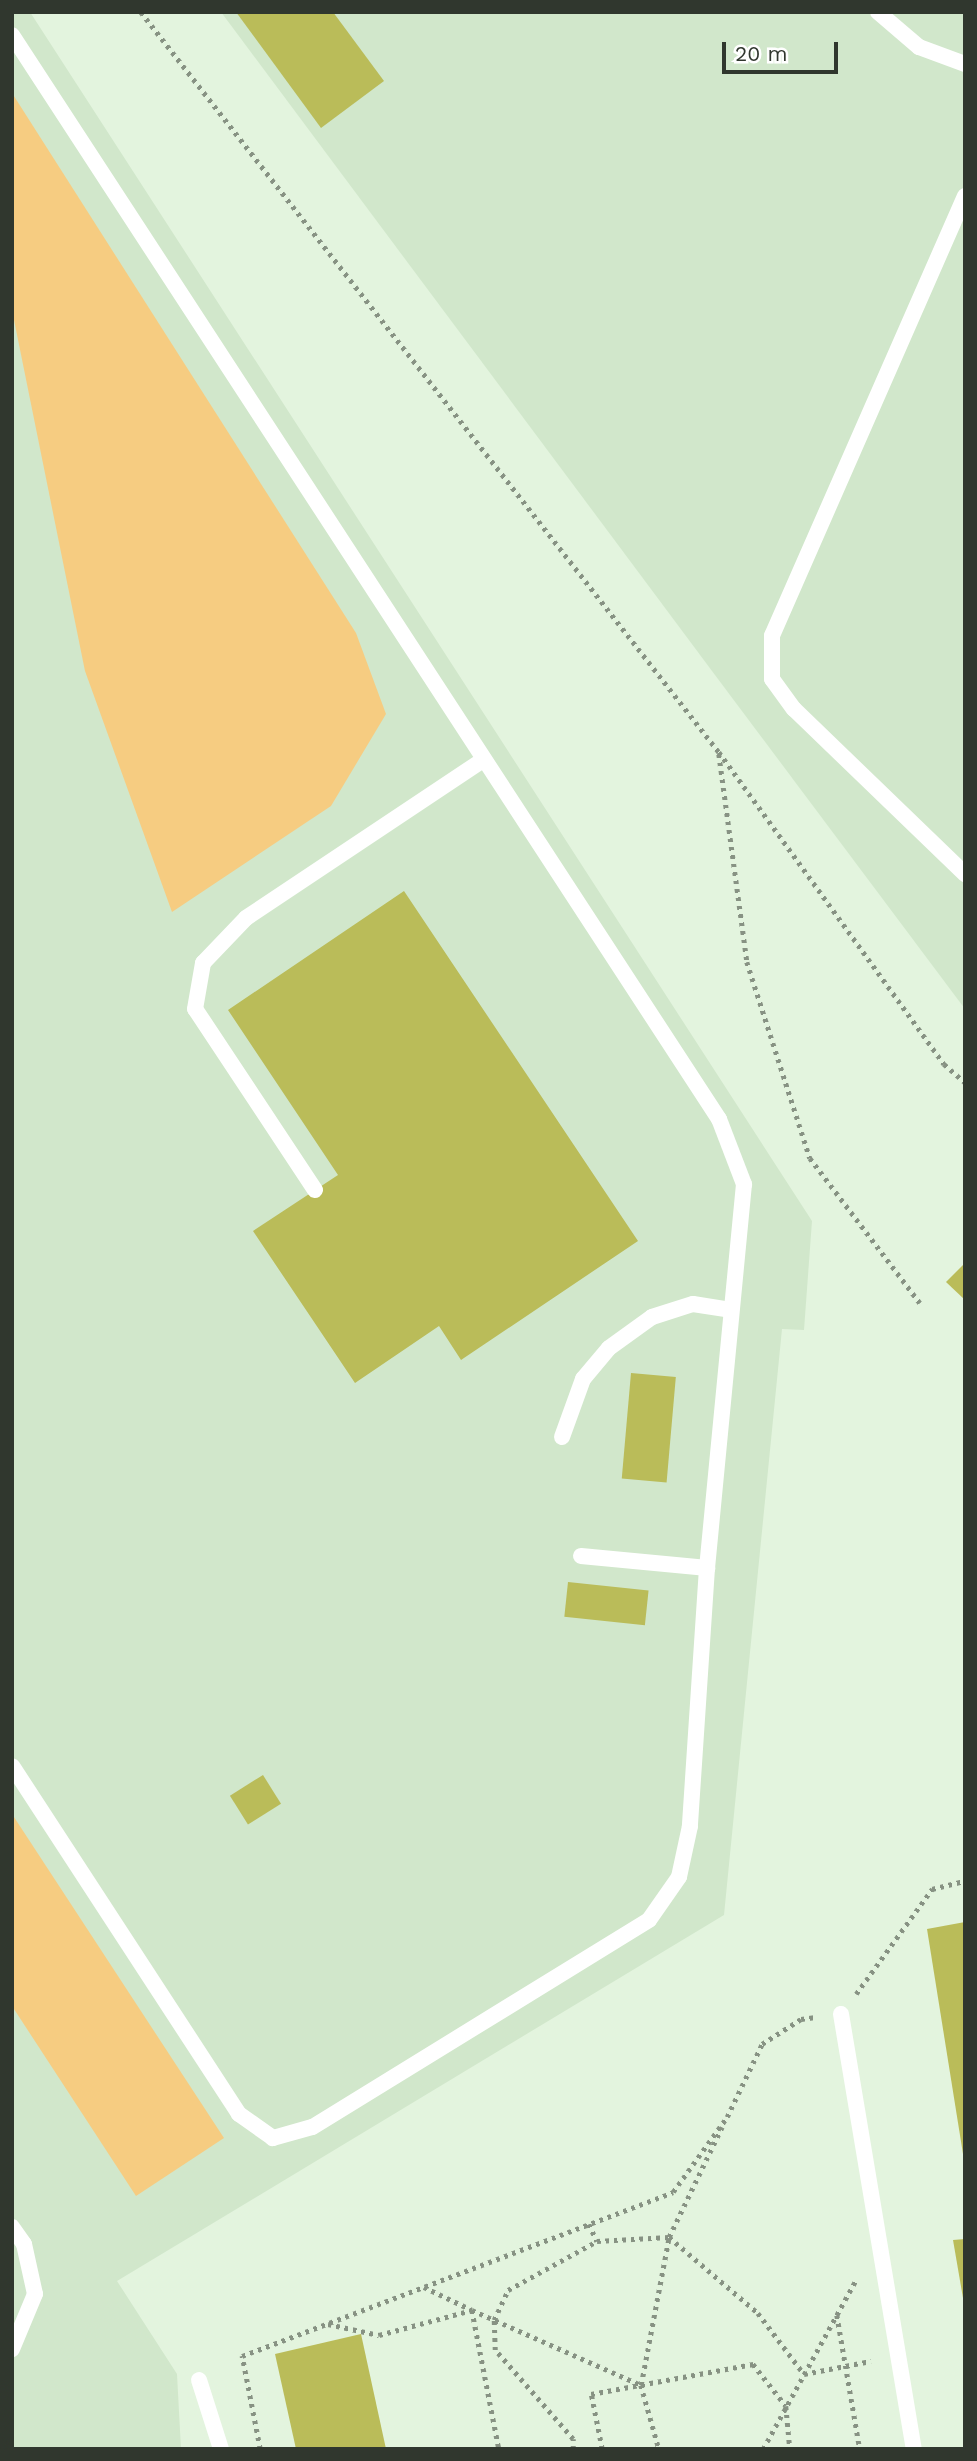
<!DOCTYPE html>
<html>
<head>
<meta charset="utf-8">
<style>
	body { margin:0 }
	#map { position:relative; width:977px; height:2461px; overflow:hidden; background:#e3f4de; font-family:"Work Sans",sans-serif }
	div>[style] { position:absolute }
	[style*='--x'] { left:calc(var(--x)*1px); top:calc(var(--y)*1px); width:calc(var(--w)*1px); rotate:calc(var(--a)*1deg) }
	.built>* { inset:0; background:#d1e7cb }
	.green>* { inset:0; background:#f6cc81 }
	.building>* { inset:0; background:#babc59; transform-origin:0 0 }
	.path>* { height:4.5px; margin-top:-2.25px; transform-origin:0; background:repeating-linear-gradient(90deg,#879283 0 3.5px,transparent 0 8.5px) }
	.lane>* { height:16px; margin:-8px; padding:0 8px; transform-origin:8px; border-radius:8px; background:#fff }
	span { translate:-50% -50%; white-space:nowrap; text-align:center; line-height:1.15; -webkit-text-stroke:5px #fff; paint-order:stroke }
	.frame { position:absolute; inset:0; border:14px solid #30372e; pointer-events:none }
	.scale { position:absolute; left:722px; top:42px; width:116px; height:32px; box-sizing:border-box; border:4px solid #30372e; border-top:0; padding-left:9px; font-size:21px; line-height:24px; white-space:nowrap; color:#30372e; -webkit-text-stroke:5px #fff; paint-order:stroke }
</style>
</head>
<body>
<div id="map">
	<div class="built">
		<div style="clip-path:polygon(12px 12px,30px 12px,812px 1221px,804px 1330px,782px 1329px,724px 1915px,117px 2281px,177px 2374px,181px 2449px,12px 2449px)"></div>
		<div style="clip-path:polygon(221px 12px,965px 12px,965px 1009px,715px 675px)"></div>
	</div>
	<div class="green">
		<div style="clip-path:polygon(12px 93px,356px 633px,386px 714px,331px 806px,172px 912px,85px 671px,12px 310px)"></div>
		<div style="clip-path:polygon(12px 1814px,224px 2138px,136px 2196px,12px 2006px)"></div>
	</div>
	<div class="building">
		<div style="clip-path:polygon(236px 12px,333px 12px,384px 81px,321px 128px)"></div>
		<div style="clip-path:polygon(404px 891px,638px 1241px,461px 1360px,439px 1326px,355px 1383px,253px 1231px,338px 1175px,228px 1010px)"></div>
		<div style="clip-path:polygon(965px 1263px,965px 1300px,946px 1282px)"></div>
		<div style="left:631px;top:1373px;width:45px;height:106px;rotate:5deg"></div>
		<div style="left:568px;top:1582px;width:81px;height:35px;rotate:6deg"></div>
		<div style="left:263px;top:1775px;width:34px;height:39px;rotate:58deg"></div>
		<div style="clip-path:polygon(965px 1922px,965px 2154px,963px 2154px,927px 1929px)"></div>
		<div style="clip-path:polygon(965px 2239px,965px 2298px,963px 2298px,953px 2240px)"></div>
		<div style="clip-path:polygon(361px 2334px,386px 2449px,296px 2449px,275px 2354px)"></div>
	</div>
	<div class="path">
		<div style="--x:141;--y:12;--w:939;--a:52.01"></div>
		<div style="--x:719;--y:752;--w:385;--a:54.2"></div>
		<div style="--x:944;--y:1064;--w:28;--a:41"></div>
		<div style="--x:719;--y:754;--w:210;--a:82.3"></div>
		<div style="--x:747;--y:962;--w:206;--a:72.2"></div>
		<div style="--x:810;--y:1158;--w:182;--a:52.8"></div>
		<div style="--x:856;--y:1994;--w:130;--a:-54.1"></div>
		<div style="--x:932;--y:1889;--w:34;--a:-14"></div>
		<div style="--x:589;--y:2224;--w:19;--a:65"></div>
		<div style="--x:597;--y:2241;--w:72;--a:-3.2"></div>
		<div style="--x:669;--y:2237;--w:117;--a:40.5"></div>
		<div style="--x:758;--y:2313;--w:76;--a:53"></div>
		<div style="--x:804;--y:2374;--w:68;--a:-11"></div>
		<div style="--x:424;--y:2287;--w:53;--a:25.6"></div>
		<div style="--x:472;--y:2310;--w:142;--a:79"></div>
		<div style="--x:837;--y:2315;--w:136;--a:80.3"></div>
		<div style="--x:328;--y:2324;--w:52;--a:12.2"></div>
		<div style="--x:379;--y:2335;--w:96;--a:-15"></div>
		<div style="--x:472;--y:2310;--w:185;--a:23.9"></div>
		<div style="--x:641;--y:2385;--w:66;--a:74.3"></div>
		<div style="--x:641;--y:2385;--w:151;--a:-79.3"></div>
		<div style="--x:669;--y:2237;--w:122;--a:-64.3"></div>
		<div style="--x:260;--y:2449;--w:95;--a:-101"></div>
		<div style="--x:242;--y:2356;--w:461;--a:-20.8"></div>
		<div style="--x:673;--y:2192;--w:92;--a:-54.2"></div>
		<div style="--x:727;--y:2117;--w:81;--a:-64.4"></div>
		<div style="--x:762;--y:2044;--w:46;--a:-32.7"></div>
		<div style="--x:801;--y:2019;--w:15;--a:-8"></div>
		<div style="--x:573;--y:2449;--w:10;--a:-90"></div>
		<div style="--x:573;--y:2439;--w:118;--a:-131.2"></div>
		<div style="--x:495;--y:2350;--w:30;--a:-92"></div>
		<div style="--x:494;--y:2320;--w:33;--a:-65"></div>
		<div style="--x:508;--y:2290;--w:102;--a:-28.8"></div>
		<div style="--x:602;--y:2449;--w:56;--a:-101.3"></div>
		<div style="--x:591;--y:2394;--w:165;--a:-10.5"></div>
		<div style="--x:753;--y:2364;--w:53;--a:51.8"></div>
		<div style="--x:786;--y:2406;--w:43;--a:84.7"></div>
		<div style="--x:763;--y:2449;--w:195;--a:-61.2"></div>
	</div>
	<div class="lane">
		<div style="--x:878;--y:12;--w:54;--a:40.5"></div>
		<div style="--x:919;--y:47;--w:49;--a:20.3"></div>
		<div style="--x:12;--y:35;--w:1294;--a:56.89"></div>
		<div style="--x:719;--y:1119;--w:70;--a:69"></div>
		<div style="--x:744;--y:1184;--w:386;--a:95.5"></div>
		<div style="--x:707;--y:1568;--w:259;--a:93.8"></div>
		<div style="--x:690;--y:1826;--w:52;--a:102.2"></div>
		<div style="--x:679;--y:1877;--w:52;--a:124.9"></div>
		<div style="--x:649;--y:1920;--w:395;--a:148.4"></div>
		<div style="--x:312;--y:2127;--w:41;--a:164.2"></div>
		<div style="--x:273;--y:2138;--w:42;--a:-144.8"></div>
		<div style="--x:239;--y:2114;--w:415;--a:-123.1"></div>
		<div style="--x:965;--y:196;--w:480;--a:113.7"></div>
		<div style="--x:772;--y:636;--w:43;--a:90"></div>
		<div style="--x:772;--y:679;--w:37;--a:54"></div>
		<div style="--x:794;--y:709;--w:238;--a:44"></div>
		<div style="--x:315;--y:1190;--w:217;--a:-123.5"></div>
		<div style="--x:195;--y:1009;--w:47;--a:-80.1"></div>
		<div style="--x:203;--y:963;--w:62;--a:-46.3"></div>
		<div style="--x:246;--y:918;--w:286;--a:-33.7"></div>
		<div style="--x:562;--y:1437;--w:62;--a:-70.1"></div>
		<div style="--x:583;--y:1379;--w:40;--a:-50"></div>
		<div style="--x:609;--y:1348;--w:53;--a:-35.8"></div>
		<div style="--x:652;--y:1317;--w:43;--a:-17.6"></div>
		<div style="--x:693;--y:1304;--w:38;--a:9"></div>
		<div style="--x:581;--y:1556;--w:127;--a:5.4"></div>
		<div style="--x:841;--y:2014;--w:441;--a:80.5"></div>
		<div style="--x:12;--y:2227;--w:21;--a:55"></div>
		<div style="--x:24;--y:2244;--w:51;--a:77.6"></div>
		<div style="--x:35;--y:2294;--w:60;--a:112.7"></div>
		<div style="--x:199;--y:2380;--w:72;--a:72.3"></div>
	</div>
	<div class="frame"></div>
	<div class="scale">20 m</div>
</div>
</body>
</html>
